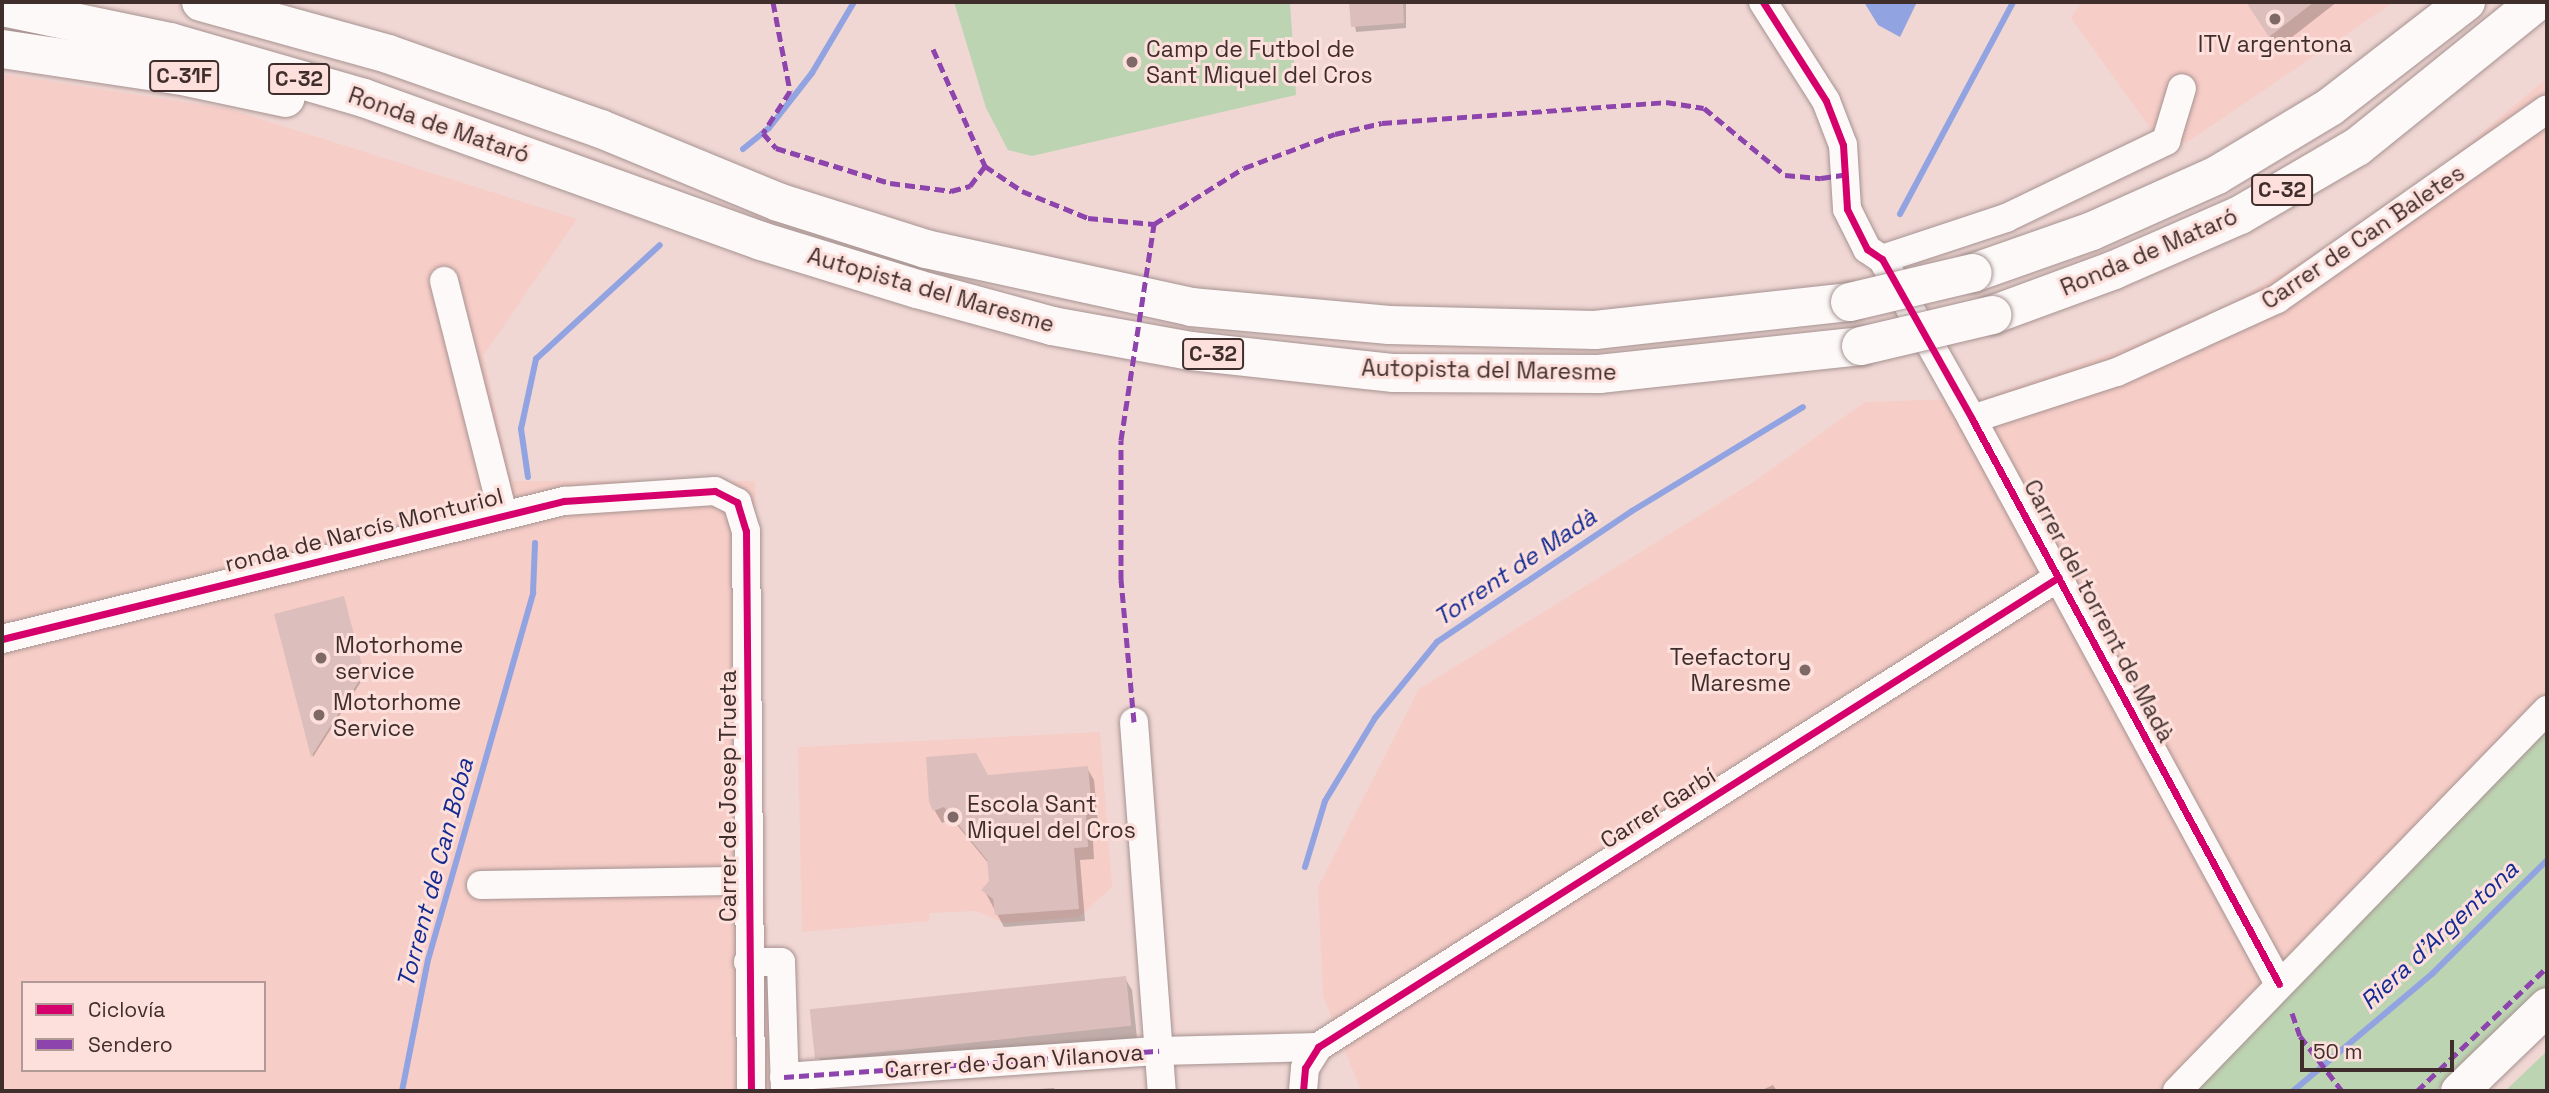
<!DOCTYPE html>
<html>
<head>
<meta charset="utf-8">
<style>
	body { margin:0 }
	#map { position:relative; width:2549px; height:1093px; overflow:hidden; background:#f0d7d4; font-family:"Space Grotesk",sans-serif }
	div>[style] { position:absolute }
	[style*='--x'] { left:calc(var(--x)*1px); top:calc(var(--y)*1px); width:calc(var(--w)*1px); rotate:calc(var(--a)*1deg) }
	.built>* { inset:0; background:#f7cdc7 }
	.green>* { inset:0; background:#bdd4b2 }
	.water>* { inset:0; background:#92a3e1 }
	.shadow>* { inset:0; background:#0003 }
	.stream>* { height:6px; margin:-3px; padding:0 3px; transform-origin:3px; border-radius:3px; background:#92a3e1 }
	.building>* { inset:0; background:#dcbfbc; transform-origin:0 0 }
	.roads { filter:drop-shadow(0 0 2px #a69391) drop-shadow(0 0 2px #a69391) }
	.minor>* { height:28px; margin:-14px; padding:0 14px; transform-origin:14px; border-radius:14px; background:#fdf9f9 }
	.major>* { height:37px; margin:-18.5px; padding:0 18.5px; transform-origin:18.5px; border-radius:18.5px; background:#fdf9f9 }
	.highway>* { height:38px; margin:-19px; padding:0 19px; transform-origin:19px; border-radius:19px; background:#fdf9f9 }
	.bridges { filter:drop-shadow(0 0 2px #a69391) drop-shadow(0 0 2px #a69391) }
	.highway-bridge>* { height:38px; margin:-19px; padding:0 19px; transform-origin:19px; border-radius:19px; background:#fdf9f9 }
	.quiet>* { height:5px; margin-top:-2.5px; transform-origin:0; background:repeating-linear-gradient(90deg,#8e44ad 0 10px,transparent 0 15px) }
	.cycleway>* { height:7px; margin:-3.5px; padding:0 3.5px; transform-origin:3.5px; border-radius:3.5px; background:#d6006c }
	.dots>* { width:19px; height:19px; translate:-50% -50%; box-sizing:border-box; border:4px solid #fde0dc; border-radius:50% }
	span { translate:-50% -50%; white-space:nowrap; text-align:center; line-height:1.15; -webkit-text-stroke:6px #fde0dc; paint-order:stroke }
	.shield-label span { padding:2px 5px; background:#fde0dc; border:2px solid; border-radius:5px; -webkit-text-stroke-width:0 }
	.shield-label { font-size:21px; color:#402e2c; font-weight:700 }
	.poi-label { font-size:23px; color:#402e2c }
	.left { translate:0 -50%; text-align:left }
	.right { translate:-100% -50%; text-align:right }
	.street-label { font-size:23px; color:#402e2c }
	.water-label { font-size:24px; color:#132b92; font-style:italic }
	.frame { position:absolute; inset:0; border:4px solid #402e2c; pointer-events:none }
	.legend { position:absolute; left:21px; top:981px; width:245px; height:91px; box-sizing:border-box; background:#fde0dc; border:2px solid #b19996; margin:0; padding:9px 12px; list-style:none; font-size:21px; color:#402e2c }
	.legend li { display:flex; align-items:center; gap:14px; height:35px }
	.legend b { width:35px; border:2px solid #b19996 }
	.scale { position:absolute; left:2300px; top:1040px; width:154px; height:32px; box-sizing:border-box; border:4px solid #402e2c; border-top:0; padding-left:9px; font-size:21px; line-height:24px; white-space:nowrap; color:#402e2c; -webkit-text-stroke:5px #fde0dc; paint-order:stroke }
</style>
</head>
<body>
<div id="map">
	<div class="built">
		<div style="clip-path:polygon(2082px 2px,2391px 2px,2391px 4px,2186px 143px,2153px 132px,2071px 18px)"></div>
		<div style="clip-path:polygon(evenodd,2px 74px,229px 109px,577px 219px,483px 356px,512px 481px,755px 481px,770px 1091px,2px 1091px,2px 74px,23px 983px,264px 983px,264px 1070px,23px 1070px,23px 983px)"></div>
		<div style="clip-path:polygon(2547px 78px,2547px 729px,2196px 1091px,1361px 1091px,1323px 996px,1318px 887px,1419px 689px,1752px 483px,1865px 402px,1985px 398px,2139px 343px,2230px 304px,2319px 251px,2446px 163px)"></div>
		<div style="clip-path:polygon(1100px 732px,1112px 887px,1079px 917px,1004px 923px,976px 911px,930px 913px,929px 921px,802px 932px,798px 747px)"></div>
	</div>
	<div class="green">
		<div style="clip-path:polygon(954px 2px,1290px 2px,1296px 95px,1032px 156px,1008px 150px,986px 108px)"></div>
		<div style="clip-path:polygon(2547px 729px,2547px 986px,2436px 1091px,2196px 1091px)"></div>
		<div style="clip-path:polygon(2547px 1051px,2547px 1091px,2505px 1091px)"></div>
	</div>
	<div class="water">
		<div style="clip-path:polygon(1864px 2px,1917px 2px,1900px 37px,1878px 25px)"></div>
	</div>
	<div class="shadow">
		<div style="clip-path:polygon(1351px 2px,1406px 2px,1406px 28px,1356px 32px)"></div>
		<div style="clip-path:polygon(2247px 2px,2337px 2px,2278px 48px)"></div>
		<div style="clip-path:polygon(345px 601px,364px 677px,313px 757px,276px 615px)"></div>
		<div style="clip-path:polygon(928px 758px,988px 777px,1087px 768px,1094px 780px,1098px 823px,1092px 824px,1094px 859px,1080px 860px,1085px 921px,1004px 927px,984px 890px,991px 881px,989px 864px,952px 819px,942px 823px,935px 811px)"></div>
		<div style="clip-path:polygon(1125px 978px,1132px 990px,1137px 1038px,822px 1064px,815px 1052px)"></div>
		<div style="clip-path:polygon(1773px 1085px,1777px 1091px,1760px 1091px)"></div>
		<div style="clip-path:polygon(1054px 1088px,1056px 1091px,1006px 1091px)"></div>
	</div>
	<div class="stream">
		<div style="--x:743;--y:149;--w:33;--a:-39"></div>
		<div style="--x:769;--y:128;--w:70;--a:-52"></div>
		<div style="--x:812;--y:73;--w:82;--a:-59.4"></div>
		<div style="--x:1900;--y:214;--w:240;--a:-61.9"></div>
		<div style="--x:528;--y:477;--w:49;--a:-98.3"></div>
		<div style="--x:521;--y:429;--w:72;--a:-77.9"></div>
		<div style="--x:536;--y:359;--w:168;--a:-42.6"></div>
		<div style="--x:1305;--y:867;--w:69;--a:-73.1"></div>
		<div style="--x:1325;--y:801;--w:97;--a:-58.9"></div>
		<div style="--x:1375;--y:718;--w:98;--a:-50.8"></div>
		<div style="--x:1437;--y:642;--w:235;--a:-33.9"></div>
		<div style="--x:1632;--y:511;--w:200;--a:-31.3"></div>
		<div style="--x:402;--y:1091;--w:134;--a:-78.8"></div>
		<div style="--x:428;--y:960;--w:382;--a:-74"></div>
		<div style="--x:533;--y:593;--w:50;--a:-87.7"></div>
		<div style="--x:2293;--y:1091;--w:182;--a:-40.1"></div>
		<div style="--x:2432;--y:974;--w:162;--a:-44.7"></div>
	</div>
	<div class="building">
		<div style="clip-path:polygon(1349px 2px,1403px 2px,1404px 23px,1351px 27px)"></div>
		<div style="clip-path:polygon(2246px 2px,2314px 2px,2269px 37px)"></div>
		<div style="clip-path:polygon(344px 596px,364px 673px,311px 757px,274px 614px)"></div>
		<div style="clip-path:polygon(976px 753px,988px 775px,1088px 766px,1092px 811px,1086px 812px,1088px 847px,1074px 848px,1079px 909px,995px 915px,993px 899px,981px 890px,989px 881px,987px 860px,944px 807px,933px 811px,929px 802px,926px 757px)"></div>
		<div style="left:1126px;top:976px;width:50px;height:318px;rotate:84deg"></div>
	</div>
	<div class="roads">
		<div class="minor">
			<div style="--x:1763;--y:2;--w:117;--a:57.5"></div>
			<div style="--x:1826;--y:101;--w:47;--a:68.9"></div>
			<div style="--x:1843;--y:145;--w:64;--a:86.4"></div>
			<div style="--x:1847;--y:209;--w:45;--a:63.4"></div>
			<div style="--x:1867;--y:249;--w:18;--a:34"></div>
			<div style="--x:1882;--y:259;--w:184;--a:60.6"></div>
			<div style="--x:1972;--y:419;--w:643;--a:61.48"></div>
			<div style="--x:1882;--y:259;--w:131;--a:-18.3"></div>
			<div style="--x:2006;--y:218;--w:178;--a:-25.7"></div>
			<div style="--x:2166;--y:141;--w:55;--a:-73.2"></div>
			<div style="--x:444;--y:281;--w:241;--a:75.8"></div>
			<div style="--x:1972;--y:419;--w:152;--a:-18"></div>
			<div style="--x:2117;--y:372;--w:176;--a:-24.5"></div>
			<div style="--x:2277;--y:299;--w:330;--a:-35.1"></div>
			<div style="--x:2;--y:639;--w:579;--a:-13.8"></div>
			<div style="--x:564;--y:501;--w:151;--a:-3.8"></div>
			<div style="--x:715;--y:491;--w:25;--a:27"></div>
			<div style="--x:737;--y:502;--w:30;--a:73"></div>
			<div style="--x:746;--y:531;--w:560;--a:89.49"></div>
			<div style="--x:1134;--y:722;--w:370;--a:85.7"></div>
			<div style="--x:481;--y:885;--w:267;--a:-0.9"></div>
			<div style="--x:748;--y:962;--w:33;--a:0"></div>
			<div style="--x:781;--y:962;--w:129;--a:88.2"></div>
			<div style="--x:784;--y:1077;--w:376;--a:-4"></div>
			<div style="--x:1159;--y:1051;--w:159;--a:-1.4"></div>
			<div style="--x:1303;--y:1091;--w:23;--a:-85"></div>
			<div style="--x:1305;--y:1068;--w:25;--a:-58"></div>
			<div style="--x:1318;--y:1047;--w:877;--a:-32.39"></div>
			<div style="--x:2177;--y:1091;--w:531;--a:-45.84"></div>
		</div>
		<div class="major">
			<div style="--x:2459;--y:1091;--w:122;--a:-44"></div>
		</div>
		<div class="highway">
			<div style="--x:201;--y:2;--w:194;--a:15.5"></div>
			<div style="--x:388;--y:54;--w:226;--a:19.4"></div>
			<div style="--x:601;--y:129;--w:191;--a:22.4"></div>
			<div style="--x:778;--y:202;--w:155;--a:17.6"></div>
			<div style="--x:926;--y:249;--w:271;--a:12.3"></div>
			<div style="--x:1191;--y:307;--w:199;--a:5.2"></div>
			<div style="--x:1389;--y:325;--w:206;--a:1.4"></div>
			<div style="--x:1595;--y:330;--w:257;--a:-6.3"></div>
			<div style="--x:2;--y:7;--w:172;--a:11.8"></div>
			<div style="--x:170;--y:42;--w:202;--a:16.1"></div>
			<div style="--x:364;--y:98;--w:422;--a:19.8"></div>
			<div style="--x:761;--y:241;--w:163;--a:17.1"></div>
			<div style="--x:917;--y:289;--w:140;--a:15.3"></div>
			<div style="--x:1052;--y:326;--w:141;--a:10.2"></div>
			<div style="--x:1191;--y:351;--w:204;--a:6.2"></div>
			<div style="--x:1394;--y:373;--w:205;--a:0.3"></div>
			<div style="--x:1599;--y:374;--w:263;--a:-6.1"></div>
			<div style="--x:2;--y:49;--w:177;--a:8.5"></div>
			<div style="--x:177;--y:75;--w:111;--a:11.9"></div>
			<div style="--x:1973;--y:273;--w:126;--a:-19.4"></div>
			<div style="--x:2092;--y:231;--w:137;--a:-24.1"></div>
			<div style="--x:2217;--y:175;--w:132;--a:-31"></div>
			<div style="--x:2330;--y:107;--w:172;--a:-37.7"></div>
			<div style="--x:1992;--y:315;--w:130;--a:-20.2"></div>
			<div style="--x:2114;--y:270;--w:137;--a:-23.6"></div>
			<div style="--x:2240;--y:215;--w:135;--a:-30.2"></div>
			<div style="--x:2357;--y:147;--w:231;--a:-38.9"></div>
		</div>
	</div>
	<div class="bridges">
		<div class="highway-bridge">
			<div style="--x:1850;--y:302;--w:126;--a:-13.3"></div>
			<div style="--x:1861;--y:346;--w:135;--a:-13.3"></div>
		</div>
	</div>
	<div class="quiet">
		<div style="--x:773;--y:2;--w:91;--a:79.2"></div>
		<div style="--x:790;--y:91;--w:50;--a:122.7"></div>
		<div style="--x:763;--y:133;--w:20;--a:49"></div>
		<div style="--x:776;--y:148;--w:119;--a:17.1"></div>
		<div style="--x:890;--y:183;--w:62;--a:7.5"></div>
		<div style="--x:951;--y:191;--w:20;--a:-15"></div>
		<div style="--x:970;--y:186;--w:25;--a:-53"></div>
		<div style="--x:933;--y:49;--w:128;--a:66"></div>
		<div style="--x:985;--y:166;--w:45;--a:34"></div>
		<div style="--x:1022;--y:191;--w:71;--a:22.2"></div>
		<div style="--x:1088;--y:218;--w:66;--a:5.2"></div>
		<div style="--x:1134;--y:722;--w:143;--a:-95.2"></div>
		<div style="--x:1121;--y:580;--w:140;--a:-90"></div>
		<div style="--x:1121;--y:440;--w:219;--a:-81.3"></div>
		<div style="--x:1154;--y:224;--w:106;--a:-31.9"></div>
		<div style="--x:1244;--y:168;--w:97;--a:-20.5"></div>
		<div style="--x:1335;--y:134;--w:48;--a:-13.2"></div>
		<div style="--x:1382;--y:123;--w:285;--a:-4.2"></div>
		<div style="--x:1666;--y:102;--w:38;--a:9"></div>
		<div style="--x:1704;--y:108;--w:105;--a:39.6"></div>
		<div style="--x:1785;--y:175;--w:36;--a:5"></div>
		<div style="--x:1821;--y:178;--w:27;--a:-8"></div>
		<div style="--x:2292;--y:1013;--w:24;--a:71"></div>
		<div style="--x:2300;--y:1036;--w:69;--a:52.6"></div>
		<div style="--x:784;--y:1077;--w:376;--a:-4"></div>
		<div style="--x:2417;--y:1091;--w:180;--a:-43.6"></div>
	</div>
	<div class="cycleway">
		<div style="--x:1763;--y:2;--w:117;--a:57.5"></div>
		<div style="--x:1826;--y:101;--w:47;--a:68.9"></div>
		<div style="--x:1843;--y:145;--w:64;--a:86.4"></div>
		<div style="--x:1847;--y:209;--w:45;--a:63.4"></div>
		<div style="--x:1867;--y:249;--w:18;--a:34"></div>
		<div style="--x:1882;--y:259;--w:184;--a:60.6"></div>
		<div style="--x:1972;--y:419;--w:643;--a:61.48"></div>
		<div style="--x:2;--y:639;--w:579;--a:-13.8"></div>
		<div style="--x:564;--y:501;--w:151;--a:-3.8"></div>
		<div style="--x:715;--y:491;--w:25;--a:27"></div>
		<div style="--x:737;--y:502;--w:30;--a:73"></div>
		<div style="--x:746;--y:531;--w:560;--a:89.49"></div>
		<div style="--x:1303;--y:1091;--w:23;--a:-85"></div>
		<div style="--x:1305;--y:1068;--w:25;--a:-58"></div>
		<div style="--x:1318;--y:1047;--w:877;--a:-32.39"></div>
	</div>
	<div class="dots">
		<div style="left:2275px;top:19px;background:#7e6967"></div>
		<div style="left:1132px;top:62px;background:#7e6967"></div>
		<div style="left:321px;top:658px;background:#7e6967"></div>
		<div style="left:1805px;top:670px;background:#7e6967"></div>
		<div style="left:319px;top:715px;background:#7e6967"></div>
		<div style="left:953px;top:817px;background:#7e6967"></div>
	</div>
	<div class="shield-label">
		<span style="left:184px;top:76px">C-31F</span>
		<span style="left:299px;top:79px">C-32</span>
		<span style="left:2282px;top:190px">C-32</span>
		<span style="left:1213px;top:354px">C-32</span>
	</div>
	<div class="poi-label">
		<span style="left:2275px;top:44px">ITV argentona</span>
		<span class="left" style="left:1146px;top:62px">Camp de Futbol de<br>Sant Miquel del Cros</span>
		<span class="left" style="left:335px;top:658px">Motorhome<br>service</span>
		<span class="right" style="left:1791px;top:670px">Teefactory<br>Maresme</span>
		<span class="left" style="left:333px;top:715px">Motorhome<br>Service</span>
		<span class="left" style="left:967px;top:817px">Escola Sant<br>Miquel del Cros</span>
	</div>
	<div class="street-label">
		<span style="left:439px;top:125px;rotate:19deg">Ronda de Mataró</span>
		<span style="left:2363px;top:237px;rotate:-34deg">Carrer de Can Baletes</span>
		<span style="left:2149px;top:252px;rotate:-23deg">Ronda de Mataró</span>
		<span style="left:931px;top:290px;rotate:16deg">Autopista del Maresme</span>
		<span style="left:1489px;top:370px;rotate:1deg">Autopista del Maresme</span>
		<span style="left:364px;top:530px;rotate:-14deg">ronda de Narcís Monturiol</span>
		<span style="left:2099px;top:611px;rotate:62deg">Carrer del torrent de Madà</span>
		<span style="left:728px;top:796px;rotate:-90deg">Carrer de Josep Trueta</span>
		<span style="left:1658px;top:808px;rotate:-32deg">Carrer Garbí</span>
		<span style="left:1014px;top:1061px;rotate:-4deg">Carrer de Joan Vilanova</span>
	</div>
	<div class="water-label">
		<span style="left:1515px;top:567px;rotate:-34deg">Torrent de Madà</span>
		<span style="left:435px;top:873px;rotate:-75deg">Torrent de Can Boba</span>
		<span style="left:2439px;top:935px;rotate:-43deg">Riera d'Argentona</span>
	</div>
	<div class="frame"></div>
	<ul class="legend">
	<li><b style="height:9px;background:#d6006c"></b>Ciclovía</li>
	<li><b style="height:9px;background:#8e44ad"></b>Sendero</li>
	</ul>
	<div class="scale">50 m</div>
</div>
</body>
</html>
